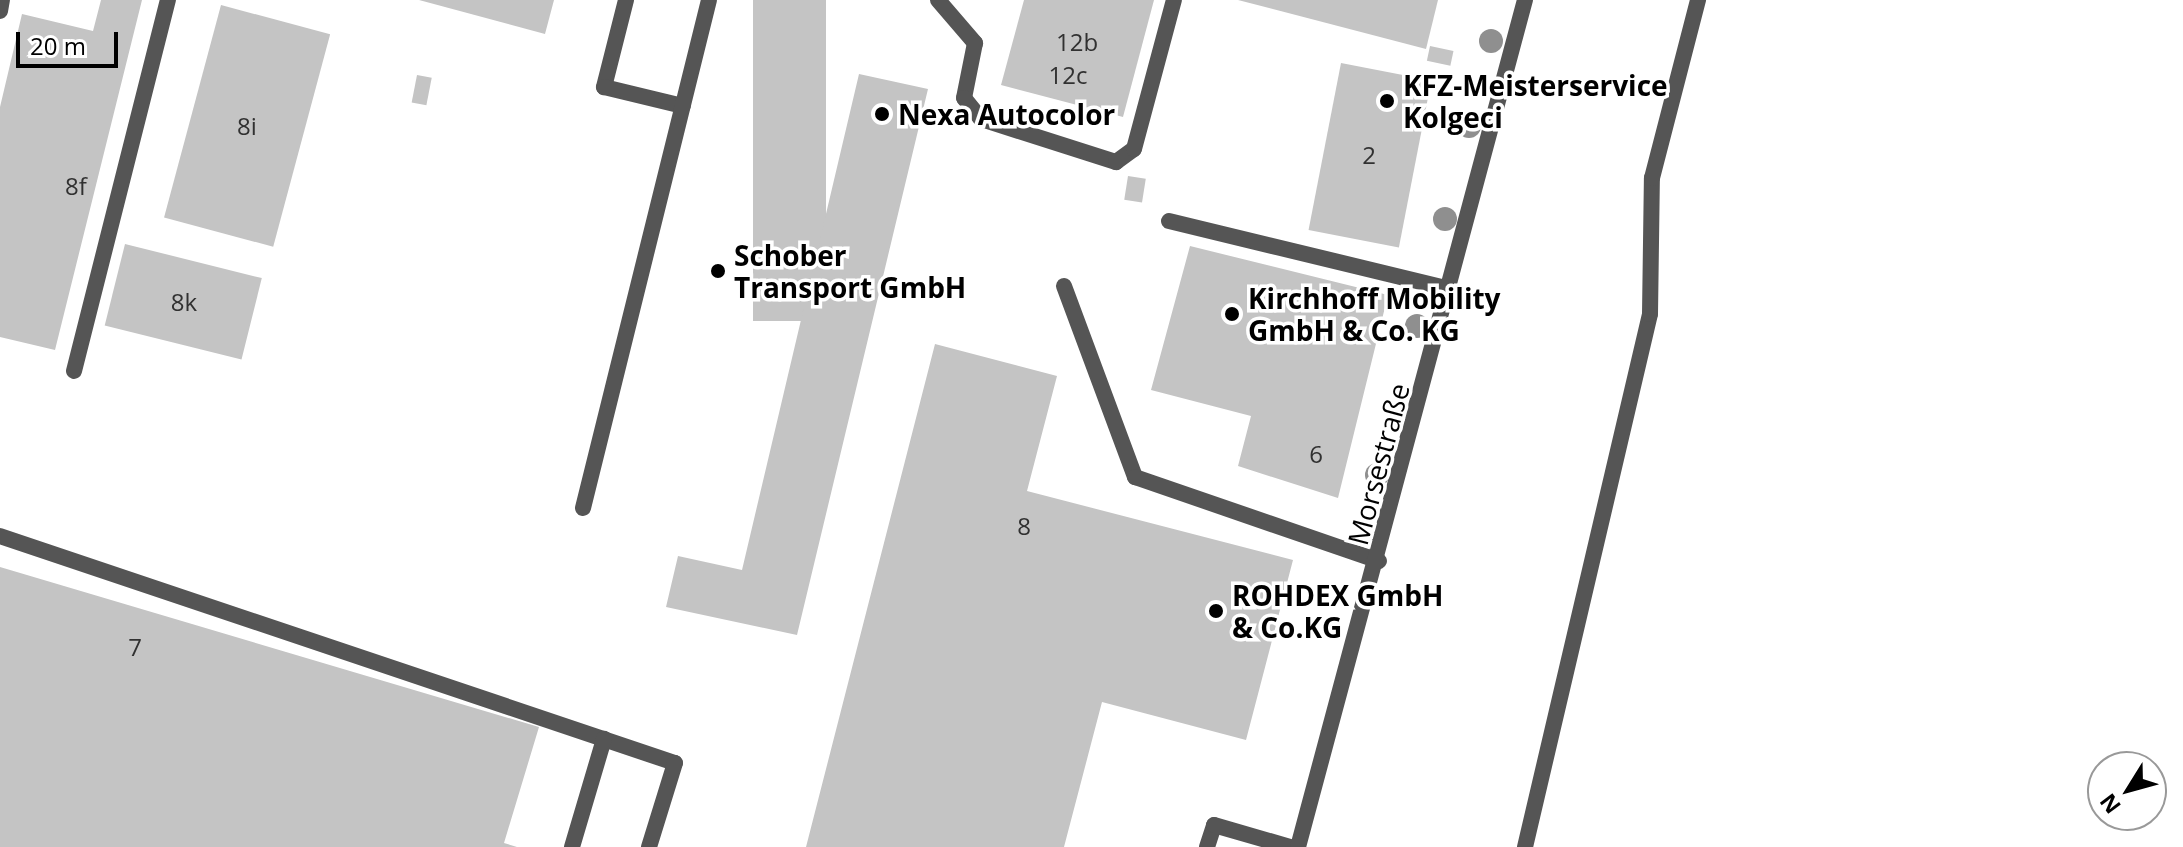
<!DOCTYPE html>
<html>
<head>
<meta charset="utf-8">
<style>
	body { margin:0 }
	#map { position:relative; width:2183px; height:847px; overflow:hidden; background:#fff; font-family:"Open Sans",sans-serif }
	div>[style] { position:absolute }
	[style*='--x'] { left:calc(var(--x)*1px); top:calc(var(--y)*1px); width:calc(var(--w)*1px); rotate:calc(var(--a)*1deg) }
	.building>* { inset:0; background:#c4c4c4; transform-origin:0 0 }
	.service>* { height:16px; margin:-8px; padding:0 8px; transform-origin:8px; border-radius:8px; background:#555 }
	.minor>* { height:16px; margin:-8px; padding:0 8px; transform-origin:8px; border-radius:8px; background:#555 }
	.trees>* { width:24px; height:24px; margin:-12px; border-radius:50%; background:#8f8f8f }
	.dots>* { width:22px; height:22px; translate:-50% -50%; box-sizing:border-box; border:4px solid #fff; border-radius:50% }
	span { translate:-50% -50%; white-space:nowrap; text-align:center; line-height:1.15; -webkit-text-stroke:7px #fff; paint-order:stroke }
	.number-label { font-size:24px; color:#313131 }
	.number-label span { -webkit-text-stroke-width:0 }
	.poi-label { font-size:28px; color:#000; font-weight:700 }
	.left { translate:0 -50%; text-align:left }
	.street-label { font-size:28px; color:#000 }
	.north { position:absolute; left:2087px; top:751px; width:80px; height:80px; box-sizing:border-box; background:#fff; border:2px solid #999; border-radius:50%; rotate:233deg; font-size:22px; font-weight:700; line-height:32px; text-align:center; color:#000 }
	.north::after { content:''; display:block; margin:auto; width:28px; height:36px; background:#000; clip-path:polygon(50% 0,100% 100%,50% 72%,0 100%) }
	.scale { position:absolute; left:16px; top:32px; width:102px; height:36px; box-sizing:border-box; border:4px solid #000; border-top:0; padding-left:10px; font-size:24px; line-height:28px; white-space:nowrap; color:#000; -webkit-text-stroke:6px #fff; paint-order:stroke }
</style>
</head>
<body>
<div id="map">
	<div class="building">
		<div style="clip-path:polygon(101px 0,142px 0,55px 350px,0 337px,0 107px,22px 14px,93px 31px)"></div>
		<div style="clip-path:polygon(419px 0,554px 0,545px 34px)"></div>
		<div style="left:753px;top:0;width:73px;height:321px"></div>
		<div style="clip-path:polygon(1024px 0,1154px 0,1123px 117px,1001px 85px)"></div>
		<div style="clip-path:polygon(1238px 0,1438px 0,1426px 49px)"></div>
		<div style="left:221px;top:5px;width:113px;height:220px;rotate:15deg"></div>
		<div style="left:1430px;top:46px;width:24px;height:15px;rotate:12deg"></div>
		<div style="left:1341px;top:63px;width:92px;height:170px;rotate:11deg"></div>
		<div style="clip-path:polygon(859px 74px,928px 89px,797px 635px,666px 607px,678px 556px,742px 570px)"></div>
		<div style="left:417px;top:75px;width:15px;height:28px;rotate:11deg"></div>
		<div style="left:1128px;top:176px;width:18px;height:24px;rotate:9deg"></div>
		<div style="left:125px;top:244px;width:141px;height:84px;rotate:14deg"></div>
		<div style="clip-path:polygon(1190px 246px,1388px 295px,1338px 498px,1238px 466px,1251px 416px,1151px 390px)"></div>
		<div style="clip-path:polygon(935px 344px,1057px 376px,1027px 491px,1293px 560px,1246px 740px,1102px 702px,1064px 847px,806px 847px)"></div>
		<div style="clip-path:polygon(0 567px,539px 727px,504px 843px,517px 847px,0 847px)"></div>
	</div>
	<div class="service">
		<div style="--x:626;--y:0;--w:90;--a:104.2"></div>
		<div style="--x:604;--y:87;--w:81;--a:13.5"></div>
		<div style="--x:938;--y:0;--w:57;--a:49.3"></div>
		<div style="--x:975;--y:43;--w:56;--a:101.3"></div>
		<div style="--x:964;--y:98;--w:27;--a:51"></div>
		<div style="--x:981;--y:119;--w:142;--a:17.7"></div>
		<div style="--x:1116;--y:162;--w:22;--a:-36"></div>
		<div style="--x:1134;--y:149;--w:154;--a:-75"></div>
		<div style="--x:0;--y:11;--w:11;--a:-80"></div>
		<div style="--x:1169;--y:221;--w:289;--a:13.6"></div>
		<div style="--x:1064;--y:286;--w:204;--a:69.6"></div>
		<div style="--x:1135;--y:477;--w:258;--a:19"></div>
		<div style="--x:74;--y:371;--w:383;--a:-75.8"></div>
		<div style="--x:583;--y:508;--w:523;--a:-76.07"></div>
		<div style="--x:0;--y:536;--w:712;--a:18.59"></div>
		<div style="--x:675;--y:763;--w:88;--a:107.2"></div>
		<div style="--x:572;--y:847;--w:113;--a:-73.5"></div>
		<div style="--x:1207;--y:847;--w:23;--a:-72"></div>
		<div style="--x:1214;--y:825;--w:79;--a:16.1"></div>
		<div style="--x:1525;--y:847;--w:547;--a:-76.8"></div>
		<div style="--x:1650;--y:314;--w:136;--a:-89.2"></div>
		<div style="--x:1652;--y:178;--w:184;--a:-75.5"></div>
	</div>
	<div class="minor">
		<div style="--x:1298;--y:847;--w:877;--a:-75"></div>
	</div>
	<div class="trees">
		<div style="left:1491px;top:41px"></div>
		<div style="left:1469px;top:126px"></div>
		<div style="left:1445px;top:219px"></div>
		<div style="left:1417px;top:326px"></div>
		<div style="left:1377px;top:475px"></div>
	</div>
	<div class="dots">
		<div style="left:1387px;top:101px;background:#000"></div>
		<div style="left:882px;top:114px;background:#000"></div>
		<div style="left:718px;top:271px;background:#000"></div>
		<div style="left:1232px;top:314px;background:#000"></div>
		<div style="left:1216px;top:611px;background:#000"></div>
	</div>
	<div class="number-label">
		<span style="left:1077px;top:42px">12b</span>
		<span style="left:1068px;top:75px">12c</span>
		<span style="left:247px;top:126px">8i</span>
		<span style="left:1369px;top:155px">2</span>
		<span style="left:76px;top:186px">8f</span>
		<span style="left:184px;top:302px">8k</span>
		<span style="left:1316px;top:454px">6</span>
		<span style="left:1024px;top:526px">8</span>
		<span style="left:135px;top:647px">7</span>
	</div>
	<div class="poi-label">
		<span class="left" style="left:1403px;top:101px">KFZ-Meisterservice<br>Kolgeci</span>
		<span class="left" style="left:898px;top:114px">Nexa Autocolor</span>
		<span class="left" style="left:734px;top:271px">Schober<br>Transport GmbH</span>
		<span class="left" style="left:1248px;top:314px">Kirchhoff Mobility<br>GmbH &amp; Co. KG</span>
		<span class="left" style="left:1232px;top:611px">ROHDEX GmbH<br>&amp; Co.KG</span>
	</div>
	<div class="street-label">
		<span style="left:1378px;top:464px;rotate:-75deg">Morsestraße</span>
	</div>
	<div class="north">N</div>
	<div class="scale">20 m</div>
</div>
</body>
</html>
